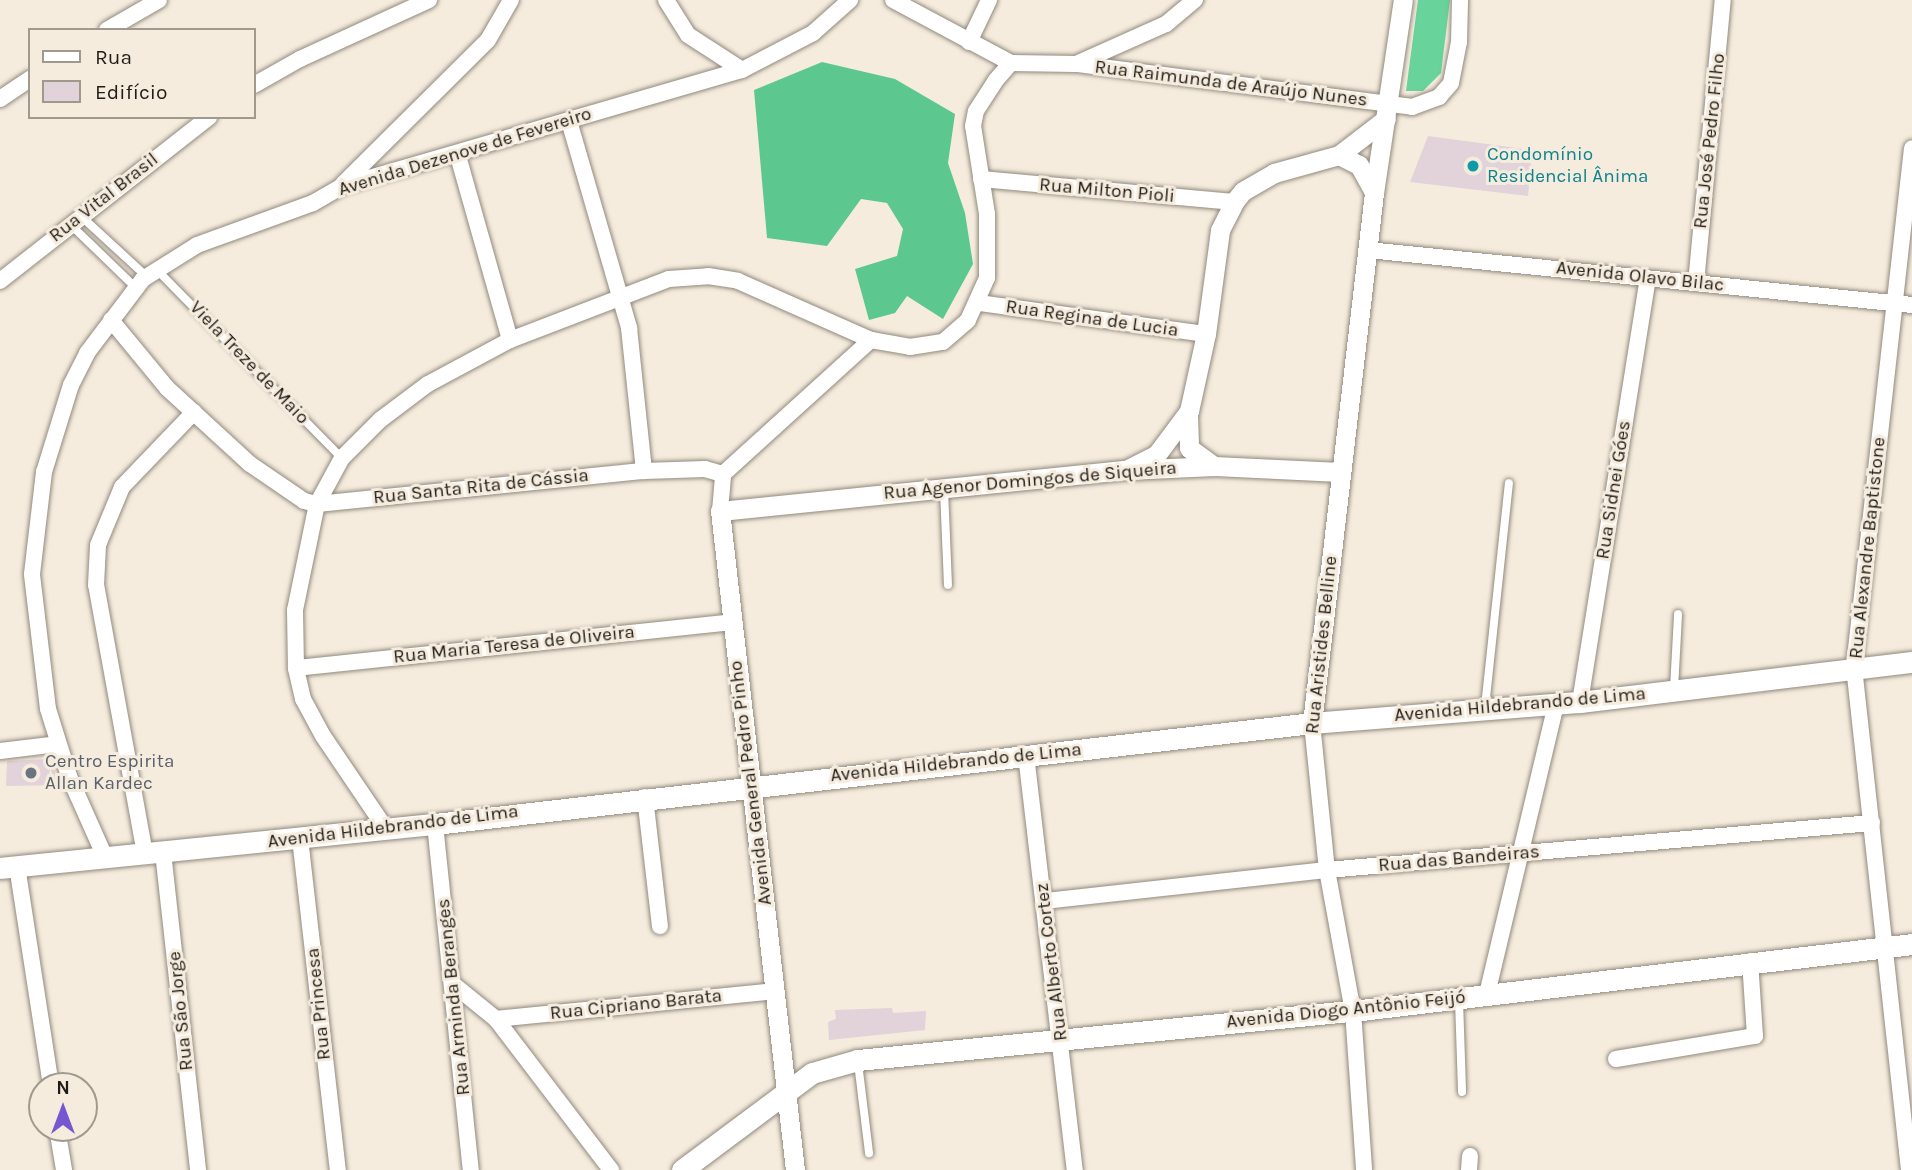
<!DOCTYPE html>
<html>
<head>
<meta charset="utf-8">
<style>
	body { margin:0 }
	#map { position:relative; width:1912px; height:1170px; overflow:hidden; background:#f5ecde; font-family:Karla,sans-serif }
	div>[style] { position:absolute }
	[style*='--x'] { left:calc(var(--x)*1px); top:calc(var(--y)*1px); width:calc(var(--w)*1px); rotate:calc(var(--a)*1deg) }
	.green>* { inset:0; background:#68d39b }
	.forest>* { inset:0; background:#5cc890 }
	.building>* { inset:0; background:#e2d2da }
	.roads { filter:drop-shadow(0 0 2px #91897d) drop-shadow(0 0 2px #91897d) }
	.service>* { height:8px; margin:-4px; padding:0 4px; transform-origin:4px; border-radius:4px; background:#fff }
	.minor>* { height:16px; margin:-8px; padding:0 8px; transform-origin:8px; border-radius:8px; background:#fff }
	.tertiary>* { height:19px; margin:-9.5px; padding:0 9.5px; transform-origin:9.5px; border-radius:9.5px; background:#fff }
	.secondary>* { height:21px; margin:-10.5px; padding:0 10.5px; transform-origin:10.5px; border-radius:10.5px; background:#fff }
	.dots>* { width:19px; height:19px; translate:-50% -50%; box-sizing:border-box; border:4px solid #f5ecde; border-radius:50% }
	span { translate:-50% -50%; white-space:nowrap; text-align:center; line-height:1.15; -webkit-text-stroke:6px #f5ecde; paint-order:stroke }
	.street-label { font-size:19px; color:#201c17 }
	.culture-label { font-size:19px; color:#0d838f }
	.left { translate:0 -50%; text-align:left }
	.worship-label { font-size:19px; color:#5b616d }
	.legend { position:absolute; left:28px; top:28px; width:228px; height:91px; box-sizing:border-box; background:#f5ecde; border:2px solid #a0998e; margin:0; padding:9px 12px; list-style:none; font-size:21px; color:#201c17 }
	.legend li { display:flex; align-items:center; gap:14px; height:35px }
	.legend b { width:35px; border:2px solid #a0998e }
	.north { position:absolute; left:28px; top:1072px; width:70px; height:70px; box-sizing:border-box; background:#f5ecde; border:2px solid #a0998e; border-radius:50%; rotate:0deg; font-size:19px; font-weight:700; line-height:28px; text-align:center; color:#201c17 }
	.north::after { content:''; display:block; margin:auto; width:24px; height:32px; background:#7457d1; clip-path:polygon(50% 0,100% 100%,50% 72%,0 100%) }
</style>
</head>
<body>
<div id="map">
	<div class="green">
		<div style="clip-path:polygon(1418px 0,1450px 0,1441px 73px,1423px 91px,1406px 91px)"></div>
	</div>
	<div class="forest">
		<div style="clip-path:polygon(822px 62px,895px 79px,955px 114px,948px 163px,965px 213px,973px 264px,943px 319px,907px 296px,895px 313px,869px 320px,855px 269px,897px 256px,903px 229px,887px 203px,861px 199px,827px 246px,767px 238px,754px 90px)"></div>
	</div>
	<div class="building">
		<div style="clip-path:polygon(1428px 136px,1532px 150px,1528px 196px,1410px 182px)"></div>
		<div style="clip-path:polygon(49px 759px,61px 785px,6px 786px,7px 761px)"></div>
		<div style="clip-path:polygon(892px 1008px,893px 1013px,926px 1011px,925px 1030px,829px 1040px,828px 1022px,836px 1019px,835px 1010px)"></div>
	</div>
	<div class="roads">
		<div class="service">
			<div style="--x:83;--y:218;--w:86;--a:42.6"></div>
			<div style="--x:72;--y:226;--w:89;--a:44.1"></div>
			<div style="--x:156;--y:269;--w:265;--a:45.5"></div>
			<div style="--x:944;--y:490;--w:95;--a:87.6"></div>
			<div style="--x:1674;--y:689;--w:75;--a:-86.9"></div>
			<div style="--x:1485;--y:707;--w:225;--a:-83.9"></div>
			<div style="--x:1459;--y:1000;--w:92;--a:88.1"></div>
			<div style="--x:858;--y:1063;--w:91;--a:83"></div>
		</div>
		<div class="minor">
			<div style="--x:666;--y:0;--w:41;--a:57.8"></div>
			<div style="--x:688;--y:35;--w:64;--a:32.9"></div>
			<div style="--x:893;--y:0;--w:134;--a:28.1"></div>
			<div style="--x:107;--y:30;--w:60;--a:-30"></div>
			<div style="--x:969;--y:42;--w:47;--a:-64.5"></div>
			<div style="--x:1078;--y:64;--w:337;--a:7.3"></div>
			<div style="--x:1412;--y:107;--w:29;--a:-20"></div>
			<div style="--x:1439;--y:97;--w:18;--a:-49"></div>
			<div style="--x:1451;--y:83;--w:42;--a:-79"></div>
			<div style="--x:1459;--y:42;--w:42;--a:-88.6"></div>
			<div style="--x:254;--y:85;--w:53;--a:-29.5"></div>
			<div style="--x:300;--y:59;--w:142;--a:-24.6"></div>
			<div style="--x:0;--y:99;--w:36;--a:-34"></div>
			<div style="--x:569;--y:121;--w:216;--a:73.8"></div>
			<div style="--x:629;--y:328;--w:144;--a:84"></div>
			<div style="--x:458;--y:156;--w:191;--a:74.2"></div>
			<div style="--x:981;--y:179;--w:254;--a:5.2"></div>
			<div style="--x:343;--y:184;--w:204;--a:-44.8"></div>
			<div style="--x:488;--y:40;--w:46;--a:-60.1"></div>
			<div style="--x:1368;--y:250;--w:547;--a:5.77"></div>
			<div style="--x:0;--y:281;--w:266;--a:-38.1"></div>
			<div style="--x:1696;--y:283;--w:284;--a:-84.6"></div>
			<div style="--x:979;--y:303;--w:229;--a:7.8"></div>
			<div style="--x:111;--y:320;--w:88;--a:50.5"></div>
			<div style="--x:167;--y:388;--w:113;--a:42.5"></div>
			<div style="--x:250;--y:464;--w:65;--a:34.4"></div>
			<div style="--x:304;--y:501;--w:13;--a:13"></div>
			<div style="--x:317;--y:504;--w:329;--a:-5.8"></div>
			<div style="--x:644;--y:471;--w:61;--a:-1.9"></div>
			<div style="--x:705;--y:469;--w:19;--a:16"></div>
			<div style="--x:723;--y:474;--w:200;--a:-42.2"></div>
			<div style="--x:720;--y:511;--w:37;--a:-85"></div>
			<div style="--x:296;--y:668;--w:438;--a:-6"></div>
			<div style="--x:1580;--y:702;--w:429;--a:-80.9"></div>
			<div style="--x:1312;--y:723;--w:148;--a:84.2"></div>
			<div style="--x:1327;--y:870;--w:143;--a:79.6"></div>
			<div style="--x:1353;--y:1011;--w:159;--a:86"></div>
			<div style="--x:0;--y:751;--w:58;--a:-6.9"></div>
			<div style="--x:1026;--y:755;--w:418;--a:83.3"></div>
			<div style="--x:645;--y:797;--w:130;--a:83.4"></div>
			<div style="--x:435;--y:824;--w:348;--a:84.1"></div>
			<div style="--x:386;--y:829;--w:112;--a:-124.1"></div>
			<div style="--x:323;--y:736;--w:42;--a:-118.4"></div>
			<div style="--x:303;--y:699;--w:32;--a:-103"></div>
			<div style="--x:296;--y:668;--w:58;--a:-91"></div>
			<div style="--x:295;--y:610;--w:108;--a:-78.3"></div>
			<div style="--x:317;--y:504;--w:52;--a:-61.5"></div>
			<div style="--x:342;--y:458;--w:54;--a:-45"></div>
			<div style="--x:380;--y:420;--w:60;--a:-36.9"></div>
			<div style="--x:428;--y:384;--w:93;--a:-28.2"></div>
			<div style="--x:510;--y:340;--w:170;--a:-21"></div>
			<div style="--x:669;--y:279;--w:39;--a:-4"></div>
			<div style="--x:708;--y:276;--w:30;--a:9"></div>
			<div style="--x:738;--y:281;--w:145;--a:23.9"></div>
			<div style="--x:871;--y:340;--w:40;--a:10"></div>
			<div style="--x:910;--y:347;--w:33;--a:-9"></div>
			<div style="--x:943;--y:342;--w:33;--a:-41"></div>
			<div style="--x:968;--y:320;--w:46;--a:-65.7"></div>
			<div style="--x:987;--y:278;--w:64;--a:-90"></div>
			<div style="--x:987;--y:214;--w:89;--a:-99"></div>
			<div style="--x:973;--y:126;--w:15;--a:-79"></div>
			<div style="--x:976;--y:111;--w:37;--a:-57"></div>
			<div style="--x:996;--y:80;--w:23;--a:-49"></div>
			<div style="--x:1011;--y:63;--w:65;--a:0.9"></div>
			<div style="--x:1076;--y:64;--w:98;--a:-24"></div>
			<div style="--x:1166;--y:24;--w:38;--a:-40"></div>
			<div style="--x:300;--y:838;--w:334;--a:83.5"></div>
			<div style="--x:163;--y:852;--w:320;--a:83.7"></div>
			<div style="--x:145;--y:854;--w:273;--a:-100.3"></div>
			<div style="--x:96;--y:585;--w:40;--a:-87.1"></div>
			<div style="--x:98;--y:545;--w:63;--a:-67.5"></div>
			<div style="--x:122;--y:487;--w:104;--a:-46.2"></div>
			<div style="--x:105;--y:857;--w:89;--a:-114"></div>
			<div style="--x:69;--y:776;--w:70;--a:-107.4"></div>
			<div style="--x:48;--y:709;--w:136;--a:-96.8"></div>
			<div style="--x:32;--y:574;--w:103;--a:-83.3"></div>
			<div style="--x:44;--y:472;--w:91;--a:-72.8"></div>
			<div style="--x:71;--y:385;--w:36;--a:-63"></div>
			<div style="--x:87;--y:353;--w:93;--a:-52.9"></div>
			<div style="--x:143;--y:279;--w:64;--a:-32.2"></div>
			<div style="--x:197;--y:245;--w:123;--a:-19.9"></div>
			<div style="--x:313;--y:203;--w:34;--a:-30"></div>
			<div style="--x:342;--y:186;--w:416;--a:-16.2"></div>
			<div style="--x:742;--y:70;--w:80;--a:-27.5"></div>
			<div style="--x:813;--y:33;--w:50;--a:-41.7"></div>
			<div style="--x:17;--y:866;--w:223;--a:81.2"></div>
			<div style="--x:1045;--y:901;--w:284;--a:-6.3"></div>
			<div style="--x:1327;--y:870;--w:547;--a:-4.93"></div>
			<div style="--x:454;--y:985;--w:54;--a:39"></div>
			<div style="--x:496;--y:1019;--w:190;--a:52.7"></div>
			<div style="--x:1487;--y:994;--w:298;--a:-76.6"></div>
			<div style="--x:496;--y:1019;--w:281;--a:-5.7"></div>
			<div style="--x:1616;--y:1059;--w:141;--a:-9.4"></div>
			<div style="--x:1755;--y:1036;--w:75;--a:-93.8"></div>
			<div style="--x:57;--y:1128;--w:43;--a:80.5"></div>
			<div style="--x:1469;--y:1170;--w:14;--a:-86"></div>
			<div style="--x:1909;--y:1170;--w:506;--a:-96.24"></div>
			<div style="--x:1854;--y:667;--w:522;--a:-83.62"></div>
		</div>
		<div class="tertiary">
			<div style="--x:1339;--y:155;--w:22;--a:27"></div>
			<div style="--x:1359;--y:165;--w:31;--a:61"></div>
			<div style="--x:1188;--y:415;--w:33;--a:88"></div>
			<div style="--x:1189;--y:448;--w:31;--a:36"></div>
			<div style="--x:1130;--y:468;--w:30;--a:-27"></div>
			<div style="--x:1157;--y:454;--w:54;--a:-53.3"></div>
			<div style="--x:1189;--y:411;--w:79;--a:-77.6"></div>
			<div style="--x:1206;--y:334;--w:105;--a:-82.3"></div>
			<div style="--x:1220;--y:230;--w:31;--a:-63"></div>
			<div style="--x:1234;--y:202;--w:14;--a:-51"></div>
			<div style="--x:1243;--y:191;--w:36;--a:-30"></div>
			<div style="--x:1274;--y:173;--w:67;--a:-15.5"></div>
			<div style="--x:1339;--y:155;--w:59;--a:-37.5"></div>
			<div style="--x:1312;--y:723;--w:534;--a:-83.33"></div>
			<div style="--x:1374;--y:193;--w:195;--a:-81.5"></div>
			<div style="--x:795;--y:1170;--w:663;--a:-96.49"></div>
			<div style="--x:720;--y:511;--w:408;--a:-5.8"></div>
			<div style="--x:1126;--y:470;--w:88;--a:-2.6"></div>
			<div style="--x:1214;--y:466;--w:126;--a:2.7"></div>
		</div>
		<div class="secondary">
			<div style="--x:0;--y:868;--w:437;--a:-5.8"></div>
			<div style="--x:435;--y:824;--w:883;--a:-6.57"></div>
			<div style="--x:1312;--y:723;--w:269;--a:-4.5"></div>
			<div style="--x:1580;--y:702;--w:334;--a:-6.9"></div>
			<div style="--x:682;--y:1170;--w:162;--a:-36.7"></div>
			<div style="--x:812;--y:1073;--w:48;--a:-15.8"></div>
			<div style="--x:858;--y:1060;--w:497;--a:-5.7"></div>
			<div style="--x:1353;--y:1011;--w:563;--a:-6.83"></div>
		</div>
	</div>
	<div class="dots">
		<div style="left:1473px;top:166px;background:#0f9aa8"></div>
		<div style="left:31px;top:773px;background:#6b7280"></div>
	</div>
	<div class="street-label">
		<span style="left:1231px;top:84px;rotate:7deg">Rua Raimunda de Araújo Nunes</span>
		<span style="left:1710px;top:141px;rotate:-84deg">Rua José Pedro Filho</span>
		<span style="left:465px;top:152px;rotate:-17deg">Avenida Dezenove de Fevereiro</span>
		<span style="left:1107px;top:191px;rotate:5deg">Rua Milton Pioli</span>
		<span style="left:104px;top:198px;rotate:-38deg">Rua Vital Brasil</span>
		<span style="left:1640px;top:277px;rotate:6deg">Avenida Olavo Bilac</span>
		<span style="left:1092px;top:319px;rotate:8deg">Rua Regina de Lucia</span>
		<span style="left:249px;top:363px;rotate:46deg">Viela Treze de Maio</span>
		<span style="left:1030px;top:481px;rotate:-5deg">Rua Agenor Domingos de Siqueira</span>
		<span style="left:481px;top:487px;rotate:-6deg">Rua Santa Rita de Cássia</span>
		<span style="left:1614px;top:490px;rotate:-81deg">Rua Sidnei Góes</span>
		<span style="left:1868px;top:548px;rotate:-84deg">Rua Alexandre Baptistone</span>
		<span style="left:514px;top:645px;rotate:-6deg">Rua Maria Teresa de Oliveira</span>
		<span style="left:1322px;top:645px;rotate:-84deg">Rua Aristides Belline</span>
		<span style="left:1520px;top:705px;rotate:-5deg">Avenida Hildebrando de Lima</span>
		<span style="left:956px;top:763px;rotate:-6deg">Avenida Hildebrando de Lima</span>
		<span style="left:751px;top:783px;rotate:-97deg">Avenida General Pedro Pinho</span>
		<span style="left:393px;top:827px;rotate:-7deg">Avenida Hildebrando de Lima</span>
		<span style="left:1459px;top:859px;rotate:-5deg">Rua das Bandeiras</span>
		<span style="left:1052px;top:962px;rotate:-97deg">Rua Alberto Cortez</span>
		<span style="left:454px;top:997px;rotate:-96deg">Rua Arminda Beranges</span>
		<span style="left:319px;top:1004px;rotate:-96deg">Rua Princesa</span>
		<span style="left:636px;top:1005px;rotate:-6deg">Rua Cipriano Barata</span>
		<span style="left:1346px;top:1010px;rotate:-6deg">Avenida Diogo Antônio Feijó</span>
		<span style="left:181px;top:1011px;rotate:-96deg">Rua São Jorge</span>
	</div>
	<div class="culture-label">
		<span class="left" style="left:1487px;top:166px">Condomínio<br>Residencial Ânima</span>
	</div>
	<div class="worship-label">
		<span class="left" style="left:45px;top:773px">Centro Espirita<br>Allan Kardec</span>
	</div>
	<ul class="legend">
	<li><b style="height:9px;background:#fff"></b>Rua</li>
	<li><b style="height:19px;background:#e2d2da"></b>Edifício</li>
	</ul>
	<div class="north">N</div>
</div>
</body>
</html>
